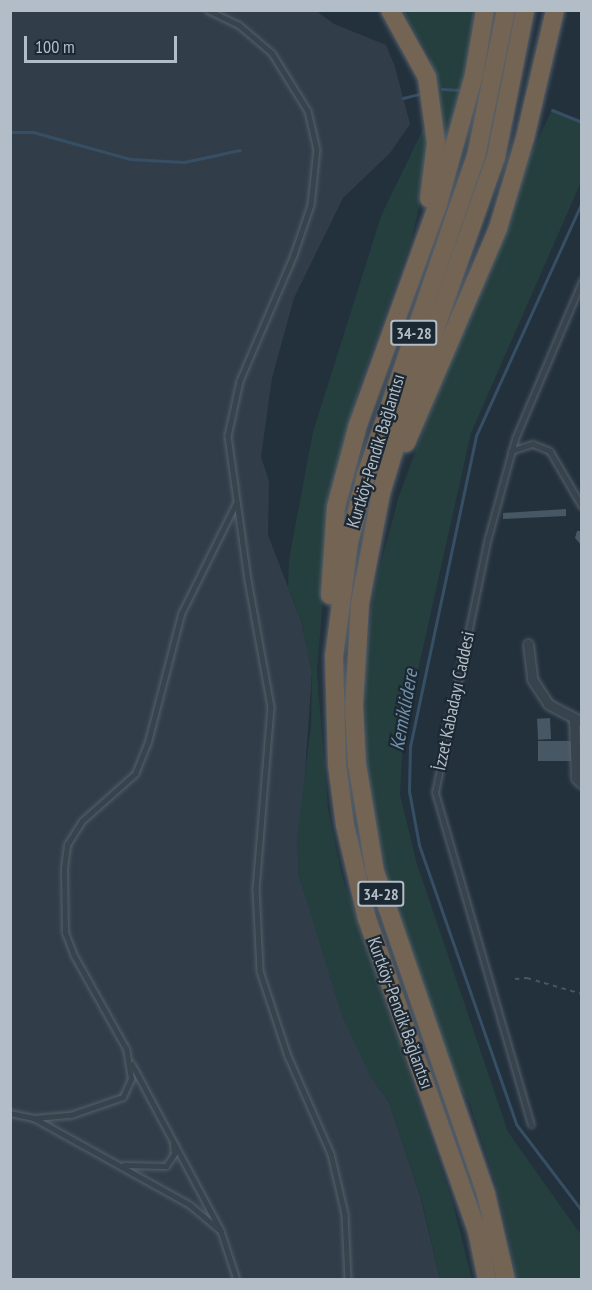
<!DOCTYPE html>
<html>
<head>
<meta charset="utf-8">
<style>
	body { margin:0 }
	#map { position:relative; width:592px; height:1290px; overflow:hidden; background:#23313d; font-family:"PT Sans Narrow",sans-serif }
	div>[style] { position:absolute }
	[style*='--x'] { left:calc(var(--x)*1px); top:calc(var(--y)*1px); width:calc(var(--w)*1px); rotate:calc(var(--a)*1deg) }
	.airport>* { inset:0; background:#313e4a }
	.green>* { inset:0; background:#253e3e }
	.stream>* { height:3px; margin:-1.5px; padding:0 1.5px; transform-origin:1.5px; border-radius:1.5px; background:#364f64 }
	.building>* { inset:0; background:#475763; transform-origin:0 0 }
	.path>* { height:1.5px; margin-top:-0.75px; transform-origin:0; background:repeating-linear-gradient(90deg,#435a5a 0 4.5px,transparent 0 9px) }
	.roads { filter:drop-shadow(0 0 2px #55606b) drop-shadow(0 0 2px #55606b) }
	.lane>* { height:4.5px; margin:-2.25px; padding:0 2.25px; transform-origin:2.25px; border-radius:2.25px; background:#37434d }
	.street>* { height:9px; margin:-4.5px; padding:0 4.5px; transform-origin:4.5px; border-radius:4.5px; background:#37434d }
	.highway>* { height:18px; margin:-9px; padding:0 9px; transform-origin:9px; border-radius:9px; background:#736454 }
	span { translate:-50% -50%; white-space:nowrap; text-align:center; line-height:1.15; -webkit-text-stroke:4.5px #1c2832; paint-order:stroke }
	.shield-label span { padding:2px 4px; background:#1c2832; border:2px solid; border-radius:4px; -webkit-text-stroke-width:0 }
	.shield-label { font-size:16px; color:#b3bdc8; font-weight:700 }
	.street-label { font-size:18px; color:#b3bdc8 }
	.water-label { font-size:20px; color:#7292ac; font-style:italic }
	.frame { position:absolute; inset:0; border:12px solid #b3bdc8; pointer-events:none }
	.scale { position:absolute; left:24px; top:36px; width:153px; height:27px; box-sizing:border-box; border:3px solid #b3bdc8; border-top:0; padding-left:8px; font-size:18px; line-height:21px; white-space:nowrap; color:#b3bdc8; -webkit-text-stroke:4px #1c2832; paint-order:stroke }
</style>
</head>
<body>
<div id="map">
	<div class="airport">
		<div style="clip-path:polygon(10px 11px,316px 11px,334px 24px,386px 45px,395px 67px,410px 124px,390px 153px,343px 198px,294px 298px,272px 378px,261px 457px,269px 481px,268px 535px,301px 621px,312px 672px,298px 873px,371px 1077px,389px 1102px,421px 1199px,440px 1279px,11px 1279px)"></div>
	</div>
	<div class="green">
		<div style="clip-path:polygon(403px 11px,478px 11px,448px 153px,430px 57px)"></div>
		<div style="clip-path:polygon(552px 110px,581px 122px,581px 182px,471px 433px,403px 737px,400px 794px,416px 861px,508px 1132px,581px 1235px,581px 1279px,517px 1279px,499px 1194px,470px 1104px,455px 1080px,397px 913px,377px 832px,367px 781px,365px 662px,374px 589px,398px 499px,455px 344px,505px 235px,523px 170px)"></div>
		<div style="clip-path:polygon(427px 121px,428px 170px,411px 241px,360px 386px,332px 489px,317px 672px,328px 809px,342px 876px,453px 1204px,472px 1279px,440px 1279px,422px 1201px,389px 1102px,371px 1077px,342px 1016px,298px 873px,297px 838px,311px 725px,312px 672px,301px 621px,288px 587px,289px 559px,313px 432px,381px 216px)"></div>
	</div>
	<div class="stream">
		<div style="--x:442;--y:89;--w:19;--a:3"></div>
		<div style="--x:403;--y:98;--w:16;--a:-14"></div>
		<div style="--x:552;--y:110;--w:32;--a:22"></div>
		<div style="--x:10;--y:132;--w:23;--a:0"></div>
		<div style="--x:33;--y:132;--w:101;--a:15.6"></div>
		<div style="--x:130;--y:159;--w:54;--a:3.2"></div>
		<div style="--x:184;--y:162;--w:57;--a:-12.1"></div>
		<div style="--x:582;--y:202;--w:257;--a:114.4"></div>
		<div style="--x:476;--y:436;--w:317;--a:102"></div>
		<div style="--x:410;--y:746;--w:45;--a:91.3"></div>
		<div style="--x:409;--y:791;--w:55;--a:79.5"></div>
		<div style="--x:419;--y:845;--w:295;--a:70.8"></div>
		<div style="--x:516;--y:1124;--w:109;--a:52.8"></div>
	</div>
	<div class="building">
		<div style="clip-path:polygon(566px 509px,566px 516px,503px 519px,503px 513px)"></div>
		<div style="clip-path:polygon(577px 531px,582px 531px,582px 546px,575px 538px)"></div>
		<div style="left:550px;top:718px;width:21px;height:13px;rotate:87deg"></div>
		<div style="left:572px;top:741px;width:20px;height:34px;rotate:90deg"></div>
	</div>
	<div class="path">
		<div style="--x:515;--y:979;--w:12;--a:-5"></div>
		<div style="--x:527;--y:978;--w:57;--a:16.2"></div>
	</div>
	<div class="roads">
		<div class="lane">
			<div style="--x:208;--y:10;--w:34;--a:26"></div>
			<div style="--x:239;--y:25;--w:43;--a:40.3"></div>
			<div style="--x:272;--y:53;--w:68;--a:58.2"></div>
			<div style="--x:308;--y:111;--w:39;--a:77"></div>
			<div style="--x:317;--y:149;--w:56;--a:96.1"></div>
			<div style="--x:311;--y:205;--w:53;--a:108.8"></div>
			<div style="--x:294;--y:255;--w:137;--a:113.2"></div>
			<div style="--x:240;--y:381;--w:56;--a:102.3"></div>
			<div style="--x:228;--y:436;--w:145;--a:82.1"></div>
			<div style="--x:248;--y:580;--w:129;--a:79.7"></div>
			<div style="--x:271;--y:707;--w:182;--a:94.7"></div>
			<div style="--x:256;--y:888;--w:83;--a:87.2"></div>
			<div style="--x:260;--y:971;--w:89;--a:71.8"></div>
			<div style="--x:288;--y:1056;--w:107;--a:66.3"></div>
			<div style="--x:331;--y:1154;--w:62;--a:76.9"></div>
			<div style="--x:345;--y:1214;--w:66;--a:87.4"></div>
			<div style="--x:511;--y:451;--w:23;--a:-18"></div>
			<div style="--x:533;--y:444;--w:18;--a:22"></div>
			<div style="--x:550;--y:451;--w:64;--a:59.8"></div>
			<div style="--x:132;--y:1064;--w:187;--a:61.9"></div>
			<div style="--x:10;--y:1113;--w:25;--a:12"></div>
			<div style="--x:34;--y:1118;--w:37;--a:-5"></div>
			<div style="--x:71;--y:1115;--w:55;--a:-19.1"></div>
			<div style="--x:123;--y:1097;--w:20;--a:-66"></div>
			<div style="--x:131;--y:1079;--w:30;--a:-99"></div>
			<div style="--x:126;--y:1049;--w:107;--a:-119.2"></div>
			<div style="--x:74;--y:956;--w:25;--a:-111"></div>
			<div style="--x:65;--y:933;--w:64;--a:-90.9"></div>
			<div style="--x:64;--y:869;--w:24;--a:-83"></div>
			<div style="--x:67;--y:845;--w:28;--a:-58"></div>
			<div style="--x:82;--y:821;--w:71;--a:-41.6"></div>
			<div style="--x:135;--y:774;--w:35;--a:-68"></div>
			<div style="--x:148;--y:742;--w:132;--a:-75.5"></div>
			<div style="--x:181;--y:614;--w:124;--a:-63.6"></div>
			<div style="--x:34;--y:1118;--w:179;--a:29.1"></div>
			<div style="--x:190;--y:1205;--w:40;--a:40"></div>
			<div style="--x:221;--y:1231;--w:52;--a:71.9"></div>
			<div style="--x:531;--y:1125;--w:346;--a:-106.1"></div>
			<div style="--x:435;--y:793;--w:260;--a:-78.3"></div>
			<div style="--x:488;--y:538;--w:103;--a:-74.7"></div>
			<div style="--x:515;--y:439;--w:172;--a:-67"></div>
			<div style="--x:124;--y:1165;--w:42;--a:1.4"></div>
			<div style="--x:166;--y:1166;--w:14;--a:-56"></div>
			<div style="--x:174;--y:1154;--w:9;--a:-96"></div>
		</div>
		<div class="street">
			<div style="--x:528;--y:644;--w:35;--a:83"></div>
			<div style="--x:532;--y:679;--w:30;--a:57"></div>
			<div style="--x:548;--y:704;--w:38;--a:28"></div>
			<div style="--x:574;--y:718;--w:60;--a:88.1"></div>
			<div style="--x:576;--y:778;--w:8;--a:45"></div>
		</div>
		<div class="highway">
			<div style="--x:390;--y:10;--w:77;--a:61.1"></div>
			<div style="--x:427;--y:77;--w:67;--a:82.2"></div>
			<div style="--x:436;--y:143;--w:56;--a:97.1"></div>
			<div style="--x:406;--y:443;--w:234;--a:-66.8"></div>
			<div style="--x:498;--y:228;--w:94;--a:-73.3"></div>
			<div style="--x:525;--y:138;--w:131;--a:-76.8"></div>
			<div style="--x:330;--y:595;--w:88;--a:-86.1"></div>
			<div style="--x:336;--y:507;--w:85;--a:-75"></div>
			<div style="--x:358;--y:425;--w:235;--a:-70.1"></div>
			<div style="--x:438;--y:204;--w:134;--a:-74.4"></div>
			<div style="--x:474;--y:75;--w:66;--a:-80.4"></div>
			<div style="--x:487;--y:1280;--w:50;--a:-101.5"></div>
			<div style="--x:477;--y:1231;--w:331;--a:-109.4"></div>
			<div style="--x:367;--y:919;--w:97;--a:-103.2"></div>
			<div style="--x:345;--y:825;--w:62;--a:-97.5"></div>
			<div style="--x:337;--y:764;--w:107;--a:-91.6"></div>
			<div style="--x:334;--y:657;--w:115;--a:-82.5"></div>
			<div style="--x:349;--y:543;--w:70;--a:-76"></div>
			<div style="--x:366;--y:475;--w:337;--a:-71"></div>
			<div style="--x:476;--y:156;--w:149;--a:-78.4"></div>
			<div style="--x:506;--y:1280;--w:88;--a:-103.1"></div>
			<div style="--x:486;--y:1194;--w:341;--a:-109"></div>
			<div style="--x:375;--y:872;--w:109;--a:-99.5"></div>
			<div style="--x:357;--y:765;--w:60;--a:-92.9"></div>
			<div style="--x:354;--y:705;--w:102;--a:-86.6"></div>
			<div style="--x:360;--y:603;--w:112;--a:-79.2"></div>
			<div style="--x:381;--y:493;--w:86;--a:-73"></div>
			<div style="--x:406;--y:411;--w:269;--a:-70.5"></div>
			<div style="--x:496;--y:157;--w:150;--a:-78.8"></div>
		</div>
	</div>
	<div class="shield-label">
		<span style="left:414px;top:333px">34-28</span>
		<span style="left:381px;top:894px">34-28</span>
	</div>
	<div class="street-label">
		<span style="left:376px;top:451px;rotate:-73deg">Kurtköy-Pendik Bağlantısı</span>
		<span style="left:454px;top:701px;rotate:-78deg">İzzet Kabadayı Caddesi</span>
		<span style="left:400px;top:1013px;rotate:70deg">Kurtköy-Pendik Bağlantısı</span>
	</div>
	<div class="water-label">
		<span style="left:404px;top:710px;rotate:-80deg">Kemiklidere</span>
	</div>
	<div class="frame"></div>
	<div class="scale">100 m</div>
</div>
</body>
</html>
